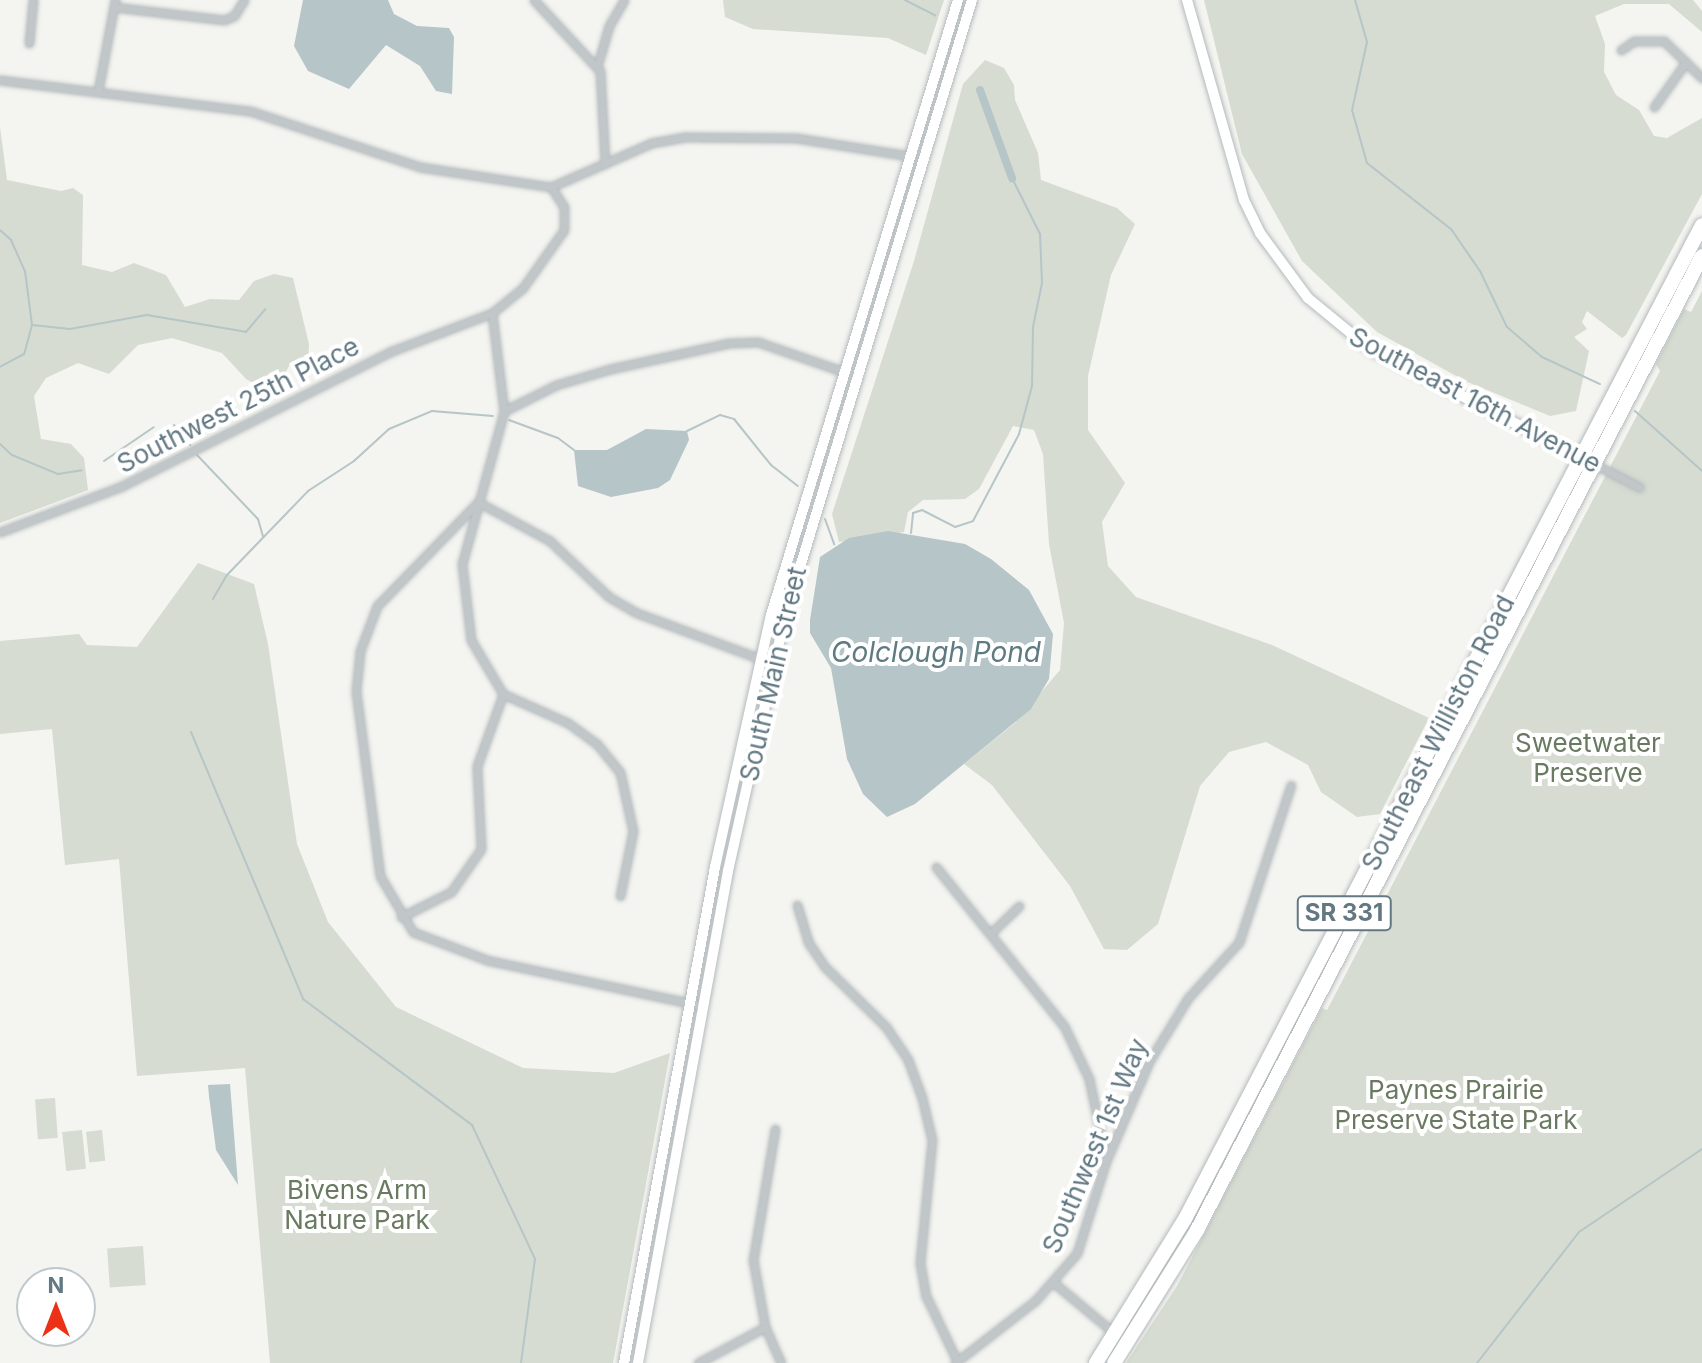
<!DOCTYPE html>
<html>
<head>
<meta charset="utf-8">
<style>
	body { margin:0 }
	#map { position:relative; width:1702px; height:1363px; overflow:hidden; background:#f4f4f0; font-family:Inter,sans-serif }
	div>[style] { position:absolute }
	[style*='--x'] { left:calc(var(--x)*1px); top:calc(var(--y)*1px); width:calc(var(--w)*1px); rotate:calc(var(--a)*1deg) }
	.green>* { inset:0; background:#d6dcd1; transform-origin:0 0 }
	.water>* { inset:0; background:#b6c5c7 }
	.stream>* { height:2px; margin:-1px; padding:0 1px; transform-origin:1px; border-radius:1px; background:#b6c5c7 }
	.canal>* { height:8px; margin:-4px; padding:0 4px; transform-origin:4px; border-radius:4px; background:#b6c5c7 }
	.roads { filter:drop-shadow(0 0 2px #b3babd) drop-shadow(0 0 2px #b3babd) }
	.street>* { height:7px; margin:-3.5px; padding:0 3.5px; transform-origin:3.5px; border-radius:3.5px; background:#c1c6c8 }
	.secondary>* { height:10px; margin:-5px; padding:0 5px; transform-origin:5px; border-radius:5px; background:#fff }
	.highway>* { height:14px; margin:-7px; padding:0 7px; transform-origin:7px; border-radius:7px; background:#fff }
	span { translate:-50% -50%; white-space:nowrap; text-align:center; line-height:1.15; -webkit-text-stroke:8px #fff; paint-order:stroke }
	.shield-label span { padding:2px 6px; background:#fff; border:2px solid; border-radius:6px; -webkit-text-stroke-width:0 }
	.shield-label { font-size:24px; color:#627883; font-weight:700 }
	.street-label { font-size:26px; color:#627883 }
	.park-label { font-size:26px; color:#697a61 }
	.water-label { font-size:28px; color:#5d7b80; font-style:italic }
	.north { position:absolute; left:16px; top:1267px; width:80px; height:80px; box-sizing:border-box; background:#fff; border:2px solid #c0c9cd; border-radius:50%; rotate:0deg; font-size:22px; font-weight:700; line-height:32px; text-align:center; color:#627883 }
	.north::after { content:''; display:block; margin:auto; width:28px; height:36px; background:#eb3219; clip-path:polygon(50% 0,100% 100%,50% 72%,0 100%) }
</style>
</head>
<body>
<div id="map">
	<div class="green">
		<div style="clip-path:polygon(723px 0,944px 0,926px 55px,888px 38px,753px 29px,725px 17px)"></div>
		<div style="clip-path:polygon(1204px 0,1693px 0,1702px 11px,1702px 32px,1669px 4px,1624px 4px,1595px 16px,1605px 44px,1604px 72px,1616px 95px,1639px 110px,1654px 136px,1667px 138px,1702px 118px,1702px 194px,1626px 335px,1622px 338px,1587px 311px,1582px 322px,1587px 329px,1574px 337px,1589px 351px,1576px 411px,1550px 416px,1465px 381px,1377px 332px,1302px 261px,1242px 154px)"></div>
		<div style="clip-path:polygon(985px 60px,1004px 68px,1014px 85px,1015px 100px,1038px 153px,1041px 180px,1117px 208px,1135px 224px,1111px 275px,1088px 376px,1088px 430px,1125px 483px,1102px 522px,1108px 566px,1136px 597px,1272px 645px,1429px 718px,1380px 814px,1357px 817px,1321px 792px,1308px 765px,1266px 742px,1229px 752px,1200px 786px,1158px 924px,1127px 950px,1104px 949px,1070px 886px,992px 785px,964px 764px,1015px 723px,1060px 670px,1064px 623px,1049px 544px,1043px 454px,1034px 430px,1013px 426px,979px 489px,965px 499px,923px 500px,908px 512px,904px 532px,839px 542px,832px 514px,914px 261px,963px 84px)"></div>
		<div style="clip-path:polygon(0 127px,7px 180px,61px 191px,73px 188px,83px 195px,82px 265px,112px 272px,134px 263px,166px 275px,185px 307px,210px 299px,239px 300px,254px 281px,274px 274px,293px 278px,309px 344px,308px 366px,290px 364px,278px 387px,264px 389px,246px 379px,222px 353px,172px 338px,138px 345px,109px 374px,78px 363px,46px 378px,34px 396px,41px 439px,71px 444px,84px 458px,88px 490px,0 523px)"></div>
		<div style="clip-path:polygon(1702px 291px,1702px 1363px,1126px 1363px,1177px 1286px,1322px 1008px,1327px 1010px,1660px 371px,1656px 364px,1684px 309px,1691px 312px)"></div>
		<div style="clip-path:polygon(198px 563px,254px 584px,268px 644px,297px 844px,328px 922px,396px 1007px,523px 1068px,614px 1073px,670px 1053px,613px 1363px,270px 1363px,245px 1068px,137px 1076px,119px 859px,65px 865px,52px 729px,0 734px,0 641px,79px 634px,87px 645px,137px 647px)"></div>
		<div style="left:55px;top:1098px;width:40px;height:20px;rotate:86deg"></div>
		<div style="left:82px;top:1130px;width:39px;height:20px;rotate:84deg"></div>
		<div style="left:102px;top:1130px;width:31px;height:16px;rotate:84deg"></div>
		<div style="left:143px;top:1246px;width:39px;height:36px;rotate:86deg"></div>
	</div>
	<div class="water">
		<div style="clip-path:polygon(303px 0,388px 0,394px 14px,417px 26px,449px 28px,454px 37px,452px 94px,436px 91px,420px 66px,386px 45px,349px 89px,308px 71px,294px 46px)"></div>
		<div style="clip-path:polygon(646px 429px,687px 431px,689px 440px,670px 480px,658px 488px,611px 497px,578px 486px,574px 450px,607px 450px)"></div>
		<div style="clip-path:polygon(888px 531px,965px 544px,991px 559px,1029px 590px,1053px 634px,1049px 679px,1031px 709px,915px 804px,887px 817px,863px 794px,847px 759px,831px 668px,810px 633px,810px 620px,820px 557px,849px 538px)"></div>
		<div style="clip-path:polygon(230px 1084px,238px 1185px,216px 1150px,209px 1096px,208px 1085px)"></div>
	</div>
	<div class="stream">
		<div style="--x:905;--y:0;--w:34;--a:27"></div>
		<div style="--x:1355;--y:0;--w:44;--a:74.1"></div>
		<div style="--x:1367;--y:42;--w:70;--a:102.4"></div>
		<div style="--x:1352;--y:110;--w:55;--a:74.2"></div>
		<div style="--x:1367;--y:163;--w:107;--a:38.2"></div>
		<div style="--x:1451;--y:229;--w:51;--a:55.4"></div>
		<div style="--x:1480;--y:271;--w:62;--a:64.3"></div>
		<div style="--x:1507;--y:327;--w:46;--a:40.6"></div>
		<div style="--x:1542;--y:357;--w:64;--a:25"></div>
		<div style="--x:0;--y:230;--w:15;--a:42"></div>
		<div style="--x:11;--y:240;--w:34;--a:66"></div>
		<div style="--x:25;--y:271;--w:54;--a:82.6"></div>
		<div style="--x:32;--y:325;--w:30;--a:105"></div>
		<div style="--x:24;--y:354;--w:27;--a:152"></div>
		<div style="--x:32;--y:325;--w:38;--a:6"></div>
		<div style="--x:70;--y:329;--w:78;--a:-10.3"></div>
		<div style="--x:147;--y:315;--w:100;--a:9.7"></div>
		<div style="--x:246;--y:332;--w:30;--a:-50"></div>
		<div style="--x:1635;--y:411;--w:90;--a:41.8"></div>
		<div style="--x:509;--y:420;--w:52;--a:20.2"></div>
		<div style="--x:558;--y:438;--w:20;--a:37"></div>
		<div style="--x:174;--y:425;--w:26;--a:51"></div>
		<div style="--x:687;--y:431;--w:37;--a:-26"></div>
		<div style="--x:720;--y:415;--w:15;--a:16"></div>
		<div style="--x:734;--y:419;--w:59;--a:51.2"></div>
		<div style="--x:771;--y:465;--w:34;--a:38"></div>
		<div style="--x:0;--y:444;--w:16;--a:43"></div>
		<div style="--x:12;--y:455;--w:50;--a:22.4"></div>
		<div style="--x:58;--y:474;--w:24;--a:-9"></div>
		<div style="--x:197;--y:455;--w:88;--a:46.4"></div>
		<div style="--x:258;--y:519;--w:18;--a:74"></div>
		<div style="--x:104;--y:461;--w:60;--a:-34.2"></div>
		<div style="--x:825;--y:519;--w:27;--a:70"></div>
		<div style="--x:911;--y:533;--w:20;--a:-84"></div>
		<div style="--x:913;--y:513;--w:9;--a:-18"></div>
		<div style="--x:922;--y:510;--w:37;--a:27"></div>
		<div style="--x:955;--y:527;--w:19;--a:-18"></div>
		<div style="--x:973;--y:521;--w:98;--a:-62.1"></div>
		<div style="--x:1019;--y:434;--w:50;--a:-74.8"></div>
		<div style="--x:1032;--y:386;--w:59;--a:-89"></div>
		<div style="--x:1033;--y:327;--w:45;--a:-78.4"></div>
		<div style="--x:1042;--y:283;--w:49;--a:-92.3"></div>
		<div style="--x:1040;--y:234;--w:63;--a:-116.6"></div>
		<div style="--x:213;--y:599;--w:28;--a:-60"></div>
		<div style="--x:227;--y:575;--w:117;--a:-46"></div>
		<div style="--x:308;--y:491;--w:55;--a:-33.1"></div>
		<div style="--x:354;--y:461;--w:47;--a:-42.4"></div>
		<div style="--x:389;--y:429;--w:47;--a:-22.7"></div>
		<div style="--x:432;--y:411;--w:61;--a:4.7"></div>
		<div style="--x:191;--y:732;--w:290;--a:67.2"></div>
		<div style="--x:303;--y:999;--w:211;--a:36.7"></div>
		<div style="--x:472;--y:1125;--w:148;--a:64.8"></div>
		<div style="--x:535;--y:1259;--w:105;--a:97.7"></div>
		<div style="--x:1477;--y:1363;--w:166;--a:-52.1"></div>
		<div style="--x:1579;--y:1232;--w:148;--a:-34"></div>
	</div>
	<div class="canal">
		<div style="--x:980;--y:90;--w:94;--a:70"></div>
	</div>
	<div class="roads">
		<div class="street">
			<div style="--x:534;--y:0;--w:97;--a:47.1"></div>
			<div style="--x:600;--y:71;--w:93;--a:86.9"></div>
			<div style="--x:114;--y:7;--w:111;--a:6.7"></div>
			<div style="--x:224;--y:20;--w:11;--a:-22"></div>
			<div style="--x:234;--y:16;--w:19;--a:-58"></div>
			<div style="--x:29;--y:43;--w:43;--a:-84.7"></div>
			<div style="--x:1621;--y:50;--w:16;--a:-35"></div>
			<div style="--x:1634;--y:41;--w:30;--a:0"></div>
			<div style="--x:1664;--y:41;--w:53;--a:44.2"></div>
			<div style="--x:597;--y:67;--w:43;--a:-73.7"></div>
			<div style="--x:609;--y:26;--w:30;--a:-60"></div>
			<div style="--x:0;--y:80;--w:252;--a:7.1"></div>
			<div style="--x:250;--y:111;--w:179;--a:18.2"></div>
			<div style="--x:420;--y:167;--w:133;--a:8.7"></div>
			<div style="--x:551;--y:187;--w:109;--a:-23.7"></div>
			<div style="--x:651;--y:143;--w:36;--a:-10"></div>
			<div style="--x:686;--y:137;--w:110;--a:0.5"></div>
			<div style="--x:796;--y:138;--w:115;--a:9"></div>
			<div style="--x:98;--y:91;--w:93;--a:-79.4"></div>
			<div style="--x:1654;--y:107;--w:55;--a:-54.6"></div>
			<div style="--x:504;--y:411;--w:58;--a:-26.6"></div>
			<div style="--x:556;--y:385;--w:56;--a:-16.5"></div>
			<div style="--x:610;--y:369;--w:122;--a:-12.3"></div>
			<div style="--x:729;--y:343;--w:29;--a:-2"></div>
			<div style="--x:758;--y:342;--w:91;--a:19.2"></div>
			<div style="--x:1594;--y:464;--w:51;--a:27.1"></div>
			<div style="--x:0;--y:532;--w:128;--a:-20.6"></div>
			<div style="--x:120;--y:487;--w:304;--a:-26.6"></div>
			<div style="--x:392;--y:351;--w:107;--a:-20.8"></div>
			<div style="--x:492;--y:313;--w:38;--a:-39"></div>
			<div style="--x:522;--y:289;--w:72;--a:-54.6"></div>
			<div style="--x:564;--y:230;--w:23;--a:-90"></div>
			<div style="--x:564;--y:207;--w:24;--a:-123"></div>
			<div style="--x:503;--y:694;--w:71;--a:24"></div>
			<div style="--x:568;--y:723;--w:36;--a:36"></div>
			<div style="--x:597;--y:744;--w:36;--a:51"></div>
			<div style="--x:620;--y:772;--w:60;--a:77.6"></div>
			<div style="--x:633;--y:831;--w:66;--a:101.3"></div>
			<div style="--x:936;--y:867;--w:204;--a:51.2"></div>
			<div style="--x:1064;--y:1026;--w:59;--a:64.7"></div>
			<div style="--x:1089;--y:1079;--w:83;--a:78.1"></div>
			<div style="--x:797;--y:905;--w:39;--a:73"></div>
			<div style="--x:808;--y:942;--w:30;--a:56"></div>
			<div style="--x:825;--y:967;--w:86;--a:44.5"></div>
			<div style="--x:886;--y:1027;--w:40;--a:56"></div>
			<div style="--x:908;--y:1060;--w:40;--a:69.8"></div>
			<div style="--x:922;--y:1098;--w:43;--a:76.6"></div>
			<div style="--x:932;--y:1140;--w:124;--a:95.6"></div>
			<div style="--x:920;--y:1263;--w:34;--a:80"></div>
			<div style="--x:926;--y:1296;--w:72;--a:64.5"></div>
			<div style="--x:401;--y:917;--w:56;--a:-26.6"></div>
			<div style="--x:451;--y:892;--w:52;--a:-55.1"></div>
			<div style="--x:481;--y:849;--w:83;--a:-92.8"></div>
			<div style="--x:477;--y:766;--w:77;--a:-70.1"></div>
			<div style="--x:503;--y:694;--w:63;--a:-120.7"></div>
			<div style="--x:471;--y:640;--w:77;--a:-96.8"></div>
			<div style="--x:462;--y:564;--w:159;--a:-74.6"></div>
			<div style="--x:504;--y:411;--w:99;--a:-97"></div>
			<div style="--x:991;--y:933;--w:39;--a:-44"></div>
			<div style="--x:703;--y:1006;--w:221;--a:-168"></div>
			<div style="--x:487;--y:960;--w:79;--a:-159.3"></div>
			<div style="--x:413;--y:932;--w:65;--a:-120.5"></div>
			<div style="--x:380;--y:876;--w:187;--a:-97.4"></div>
			<div style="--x:356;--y:691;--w:40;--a:-84.3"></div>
			<div style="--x:360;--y:651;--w:48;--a:-69.3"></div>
			<div style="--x:377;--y:606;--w:145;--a:-45.8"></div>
			<div style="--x:478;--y:502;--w:82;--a:28.4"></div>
			<div style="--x:550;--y:541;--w:81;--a:43.5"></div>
			<div style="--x:609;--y:597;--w:32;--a:30"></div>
			<div style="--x:637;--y:613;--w:146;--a:20.4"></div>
			<div style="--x:775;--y:1129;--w:133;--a:99.5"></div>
			<div style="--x:753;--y:1260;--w:68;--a:79.8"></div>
			<div style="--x:765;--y:1327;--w:39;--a:66"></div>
			<div style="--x:1054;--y:1283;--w:78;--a:39.8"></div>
			<div style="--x:698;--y:1363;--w:76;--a:-28.2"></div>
			<div style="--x:955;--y:1363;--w:101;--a:-37.8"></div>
			<div style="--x:1035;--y:1301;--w:64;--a:-48.8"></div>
			<div style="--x:1077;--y:1253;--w:96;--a:-72.5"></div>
			<div style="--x:1106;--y:1161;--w:110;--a:-66.5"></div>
			<div style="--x:1150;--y:1060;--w:73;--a:-58.5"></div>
			<div style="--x:1188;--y:998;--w:76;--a:-47.7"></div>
			<div style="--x:1239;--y:942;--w:165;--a:-71.7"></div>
		</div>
		<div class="secondary">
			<div style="--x:1187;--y:0;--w:208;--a:74.1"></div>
			<div style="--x:1244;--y:200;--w:37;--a:64"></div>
			<div style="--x:1260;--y:233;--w:81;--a:53.6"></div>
			<div style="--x:1308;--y:298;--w:80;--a:39.4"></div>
			<div style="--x:1370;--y:349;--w:242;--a:27.1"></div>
			<div style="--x:624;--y:1363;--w:504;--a:-79.6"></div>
			<div style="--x:715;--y:867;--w:258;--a:-77.5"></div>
			<div style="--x:771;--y:615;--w:643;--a:-73.09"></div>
			<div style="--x:638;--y:1363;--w:500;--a:-79.63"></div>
			<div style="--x:728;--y:871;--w:257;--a:-77.4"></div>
			<div style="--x:784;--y:620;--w:648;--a:-73.13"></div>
		</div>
		<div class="highway">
			<div style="--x:1096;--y:1363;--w:169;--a:-58.3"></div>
			<div style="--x:1185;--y:1219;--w:1120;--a:-62.52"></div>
			<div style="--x:1114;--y:1363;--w:157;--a:-58"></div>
			<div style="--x:1197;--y:1230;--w:1097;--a:-62.59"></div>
		</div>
	</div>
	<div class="shield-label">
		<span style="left:1344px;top:913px">SR 331</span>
	</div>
	<div class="street-label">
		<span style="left:1475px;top:400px;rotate:28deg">Southeast 16th Avenue</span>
		<span style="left:238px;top:405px;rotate:-27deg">Southwest 25th Place</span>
		<span style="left:773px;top:674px;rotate:-77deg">South Main Street</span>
		<span style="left:1438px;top:733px;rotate:-63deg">Southeast Williston Road</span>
		<span style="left:1095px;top:1146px;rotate:-67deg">Southwest 1st Way</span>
	</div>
	<div class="park-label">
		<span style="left:1588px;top:758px">Sweetwater<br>Preserve</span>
		<span style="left:1456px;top:1105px">Paynes Prairie<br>Preserve State Park</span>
		<span style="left:357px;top:1205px">Bivens Arm<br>Nature Park</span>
	</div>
	<div class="water-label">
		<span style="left:936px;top:652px">Colclough Pond</span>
	</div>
	<div class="north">N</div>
</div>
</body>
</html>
